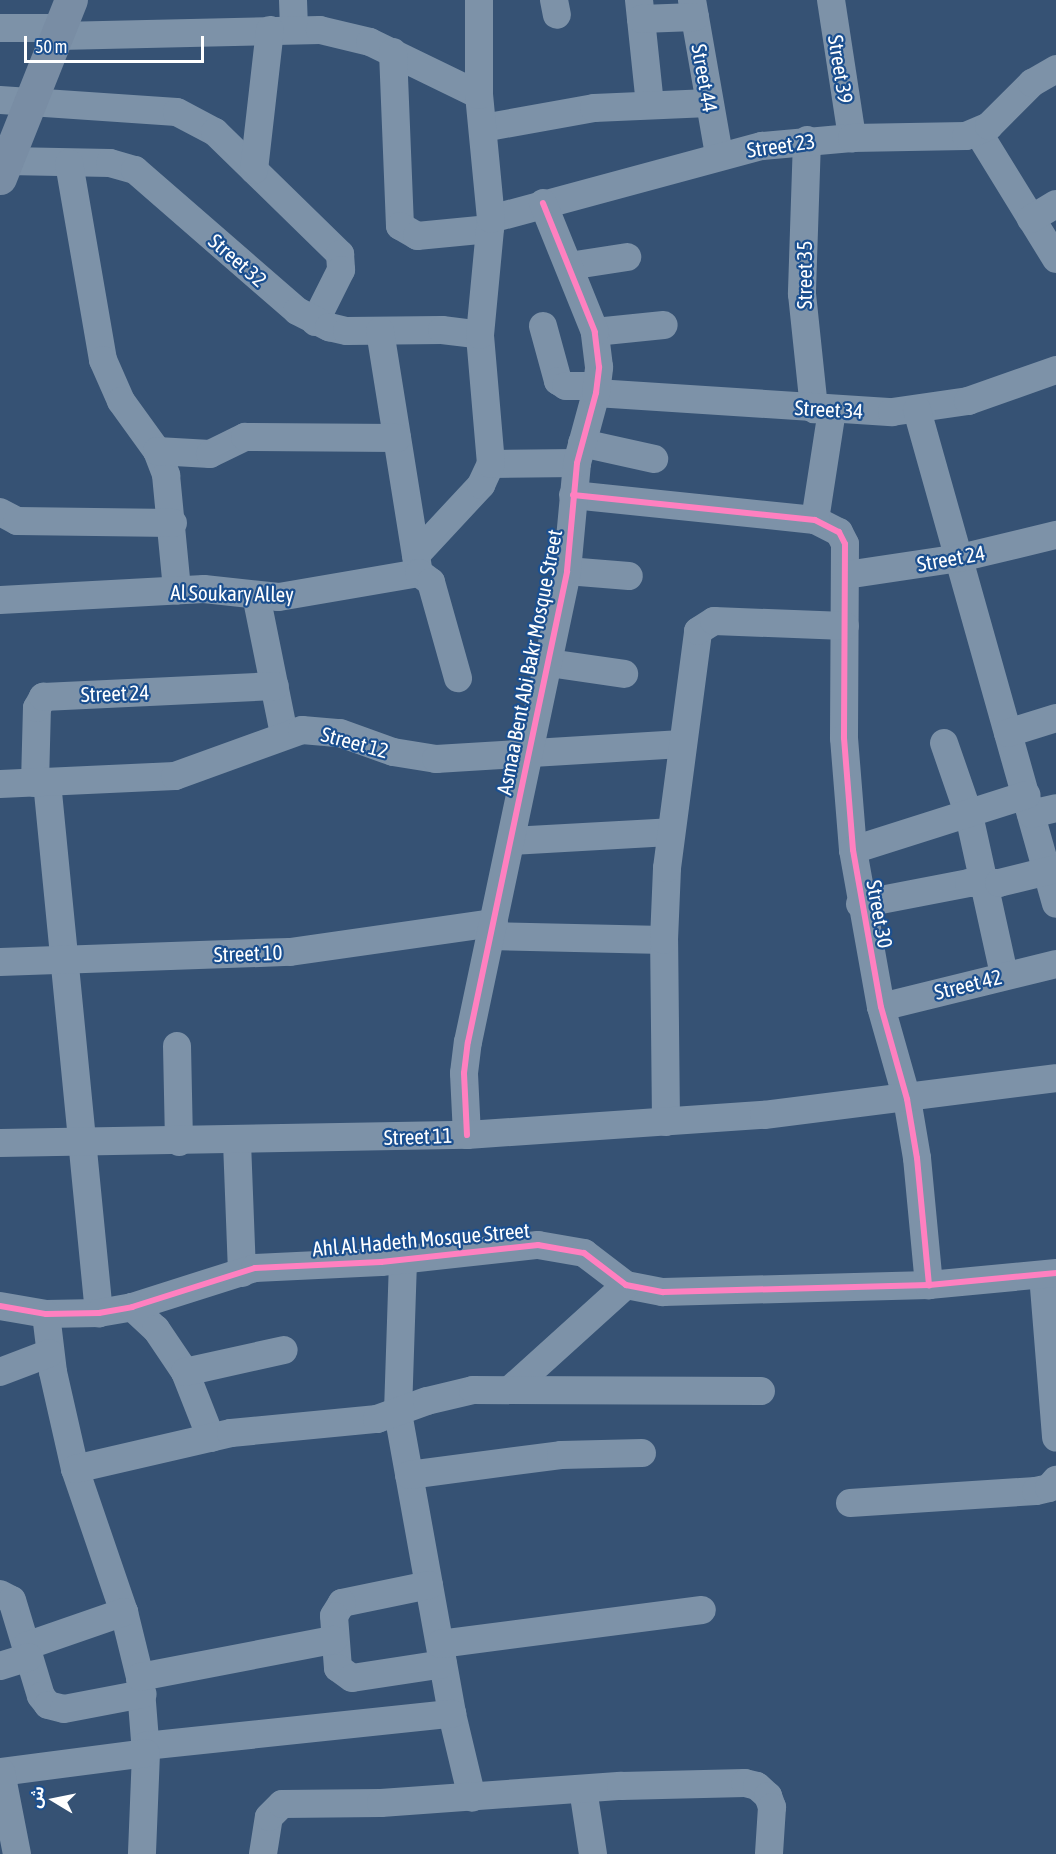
<!DOCTYPE html>
<html>
<head>
<meta charset="utf-8">
<style>
	body { margin:0 }
	#map { position:relative; width:1056px; height:1854px; overflow:hidden; background:#365274; font-family:"Asap Condensed","Noto Sans Arabic",sans-serif }
	div>[style] { position:absolute }
	[style*='--x'] { left:calc(var(--x)*1px); top:calc(var(--y)*1px); width:calc(var(--w)*1px); rotate:calc(var(--a)*1deg) }
	.street>* { height:28px; margin:-14px; padding:0 14px; transform-origin:14px; border-radius:14px; background:#7d92a8 }
	.secondary>* { height:33px; margin:-16.5px; padding:0 16.5px; transform-origin:16.5px; border-radius:16.5px; background:#798da4 }
	.cycleway>* { height:6px; margin:-3px; padding:0 3px; transform-origin:3px; border-radius:3px; background:#ff80c0 }
	span { translate:-50% -50%; white-space:nowrap; text-align:center; line-height:1.15; -webkit-text-stroke:4.5px #1b4f8f; paint-order:stroke }
	.street-label { font-size:21px; color:#fff }
	.north { position:absolute; left:24px; top:1770px; width:60px; height:60px; -webkit-text-stroke:4px #1b4f8f; paint-order:stroke; rotate:280deg; font-size:16px; font-weight:700; line-height:24px; text-align:center; color:#fff }
	.north::after { content:''; display:block; margin:auto; width:21px; height:27px; background:#fff; clip-path:polygon(50% 0,100% 100%,50% 72%,0 100%) }
	.scale { position:absolute; left:24px; top:36px; width:180px; height:27px; box-sizing:border-box; border:3px solid #fff; border-top:0; padding-left:8px; font-size:18px; line-height:21px; white-space:nowrap; color:#fff; -webkit-text-stroke:4px #1b4f8f; paint-order:stroke }
</style>
</head>
<body>
<div id="map">
	<div class="street">
		<div style="--x:293;--y:0;--w:29;--a:88"></div>
		<div style="--x:554;--y:0;--w:15;--a:79"></div>
		<div style="--x:639;--y:0;--w:105;--a:84"></div>
		<div style="--x:692;--y:0;--w:157;--a:80.1"></div>
		<div style="--x:831;--y:0;--w:140;--a:81.3"></div>
		<div style="--x:641;--y:19;--w:54;--a:-2.1"></div>
		<div style="--x:0;--y:28;--w:62;--a:0"></div>
		<div style="--x:59;--y:36;--w:261;--a:-1.3"></div>
		<div style="--x:320;--y:30;--w:51;--a:13.5"></div>
		<div style="--x:370;--y:42;--w:121;--a:25.9"></div>
		<div style="--x:393;--y:52;--w:174;--a:87.7"></div>
		<div style="--x:400;--y:226;--w:20;--a:30"></div>
		<div style="--x:417;--y:236;--w:73;--a:-5.5"></div>
		<div style="--x:0;--y:100;--w:177;--a:3.9"></div>
		<div style="--x:177;--y:112;--w:43;--a:27.8"></div>
		<div style="--x:215;--y:132;--w:175;--a:44.3"></div>
		<div style="--x:340;--y:254;--w:16;--a:86"></div>
		<div style="--x:341;--y:270;--w:58;--a:116.6"></div>
		<div style="--x:483;--y:128;--w:113;--a:-10.2"></div>
		<div style="--x:594;--y:108;--w:115;--a:-2.5"></div>
		<div style="--x:978;--y:132;--w:149;--a:58.4"></div>
		<div style="--x:807;--y:140;--w:154;--a:91.9"></div>
		<div style="--x:802;--y:294;--w:116;--a:84"></div>
		<div style="--x:8;--y:161;--w:102;--a:1.1"></div>
		<div style="--x:110;--y:163;--w:26;--a:16"></div>
		<div style="--x:135;--y:170;--w:215;--a:41"></div>
		<div style="--x:297;--y:311;--w:36;--a:27"></div>
		<div style="--x:329;--y:327;--w:18;--a:13"></div>
		<div style="--x:347;--y:331;--w:95;--a:-0.6"></div>
		<div style="--x:442;--y:330;--w:38;--a:7"></div>
		<div style="--x:69;--y:163;--w:200;--a:80.2"></div>
		<div style="--x:103;--y:360;--w:45;--a:66.3"></div>
		<div style="--x:121;--y:401;--w:62;--a:54.2"></div>
		<div style="--x:157;--y:451;--w:26;--a:69"></div>
		<div style="--x:166;--y:475;--w:116;--a:84.5"></div>
		<div style="--x:254;--y:170;--w:141;--a:-83.5"></div>
		<div style="--x:491;--y:219;--w:281;--a:-15.1"></div>
		<div style="--x:762;--y:146;--w:90;--a:-5.1"></div>
		<div style="--x:852;--y:138;--w:114;--a:-1"></div>
		<div style="--x:966;--y:136;--w:25;--a:-23"></div>
		<div style="--x:989;--y:126;--w:61;--a:-45"></div>
		<div style="--x:1032;--y:83;--w:28;--a:-30"></div>
		<div style="--x:1031;--y:219;--w:29;--a:-31"></div>
		<div style="--x:569;--y:266;--w:59;--a:-8.8"></div>
		<div style="--x:543;--y:326;--w:57;--a:74.7"></div>
		<div style="--x:558;--y:381;--w:9;--a:32"></div>
		<div style="--x:566;--y:386;--w:32;--a:0"></div>
		<div style="--x:380;--y:331;--w:240;--a:80.9"></div>
		<div style="--x:595;--y:332;--w:69;--a:-5.8"></div>
		<div style="--x:596;--y:393;--w:297;--a:3.7"></div>
		<div style="--x:892;--y:412;--w:77;--a:-8.2"></div>
		<div style="--x:968;--y:401;--w:93;--a:-19.4"></div>
		<div style="--x:917;--y:410;--w:513;--a:74.28"></div>
		<div style="--x:582;--y:443;--w:74;--a:12.5"></div>
		<div style="--x:157;--y:451;--w:53;--a:3.2"></div>
		<div style="--x:210;--y:454;--w:39;--a:-26"></div>
		<div style="--x:245;--y:437;--w:152;--a:0.4"></div>
		<div style="--x:491;--y:464;--w:86;--a:-0.7"></div>
		<div style="--x:573;--y:495;--w:243;--a:5.9"></div>
		<div style="--x:815;--y:520;--w:27;--a:27"></div>
		<div style="--x:839;--y:532;--w:13;--a:63"></div>
		<div style="--x:845;--y:544;--w:194;--a:90.3"></div>
		<div style="--x:844;--y:738;--w:112;--a:85.4"></div>
		<div style="--x:853;--y:850;--w:159;--a:79.9"></div>
		<div style="--x:881;--y:1007;--w:96;--a:74.2"></div>
		<div style="--x:907;--y:1099;--w:60;--a:80.4"></div>
		<div style="--x:917;--y:1158;--w:128;--a:84.6"></div>
		<div style="--x:0;--y:512;--w:19;--a:28"></div>
		<div style="--x:17;--y:521;--w:156;--a:0.7"></div>
		<div style="--x:815;--y:520;--w:111;--a:-81.2"></div>
		<div style="--x:416;--y:555;--w:96;--a:-47.1"></div>
		<div style="--x:481;--y:485;--w:23;--a:-65"></div>
		<div style="--x:491;--y:464;--w:129;--a:-94.9"></div>
		<div style="--x:480;--y:335;--w:117;--a:-84.6"></div>
		<div style="--x:491;--y:219;--w:125;--a:-95.5"></div>
		<div style="--x:479;--y:95;--w:95;--a:-90"></div>
		<div style="--x:567;--y:571;--w:62;--a:4.6"></div>
		<div style="--x:846;--y:575;--w:115;--a:-8.5"></div>
		<div style="--x:960;--y:558;--w:99;--a:-13.5"></div>
		<div style="--x:256;--y:595;--w:142;--a:78.6"></div>
		<div style="--x:0;--y:600;--w:204;--a:-3.1"></div>
		<div style="--x:204;--y:589;--w:75;--a:6.1"></div>
		<div style="--x:279;--y:597;--w:142;--a:-9.7"></div>
		<div style="--x:419;--y:573;--w:15;--a:37"></div>
		<div style="--x:431;--y:582;--w:100;--a:74.3"></div>
		<div style="--x:549;--y:663;--w:76;--a:8.3"></div>
		<div style="--x:1008;--y:733;--w:50;--a:-17.4"></div>
		<div style="--x:944;--y:743;--w:76;--a:70.9"></div>
		<div style="--x:969;--y:815;--w:163;--a:77.6"></div>
		<div style="--x:47;--y:782;--w:534;--a:84.41"></div>
		<div style="--x:35;--y:783;--w:75;--a:-88.5"></div>
		<div style="--x:37;--y:708;--w:13;--a:-61"></div>
		<div style="--x:43;--y:697;--w:232;--a:-2.7"></div>
		<div style="--x:0;--y:784;--w:175;--a:-2.6"></div>
		<div style="--x:175;--y:776;--w:135;--a:-19.9"></div>
		<div style="--x:302;--y:730;--w:38;--a:5"></div>
		<div style="--x:340;--y:733;--w:56;--a:19.7"></div>
		<div style="--x:393;--y:752;--w:44;--a:9.2"></div>
		<div style="--x:436;--y:759;--w:246;--a:-3.5"></div>
		<div style="--x:1031;--y:814;--w:26;--a:-13"></div>
		<div style="--x:511;--y:841;--w:159;--a:-3.2"></div>
		<div style="--x:853;--y:850;--w:182;--a:-17.6"></div>
		<div style="--x:860;--y:904;--w:111;--a:-10.9"></div>
		<div style="--x:969;--y:883;--w:30;--a:0"></div>
		<div style="--x:999;--y:883;--w:59;--a:-13.8"></div>
		<div style="--x:491;--y:936;--w:173;--a:1.3"></div>
		<div style="--x:0;--y:962;--w:290;--a:-2"></div>
		<div style="--x:290;--y:952;--w:206;--a:-8.1"></div>
		<div style="--x:881;--y:1007;--w:180;--a:-13.8"></div>
		<div style="--x:177;--y:1046;--w:96;--a:88.8"></div>
		<div style="--x:666;--y:1122;--w:182;--a:-90.6"></div>
		<div style="--x:664;--y:940;--w:72;--a:-87.6"></div>
		<div style="--x:667;--y:868;--w:239;--a:-82.5"></div>
		<div style="--x:698;--y:631;--w:19;--a:-32"></div>
		<div style="--x:714;--y:621;--w:131;--a:2.2"></div>
		<div style="--x:467;--y:1135;--w:62;--a:-92.8"></div>
		<div style="--x:464;--y:1073;--w:31;--a:-83"></div>
		<div style="--x:468;--y:1042;--w:481;--a:-78.1"></div>
		<div style="--x:567;--y:571;--w:108;--a:-84.7"></div>
		<div style="--x:577;--y:463;--w:73;--a:-74.8"></div>
		<div style="--x:596;--y:393;--w:26;--a:-83"></div>
		<div style="--x:599;--y:367;--w:35;--a:-97"></div>
		<div style="--x:595;--y:332;--w:139;--a:-112"></div>
		<div style="--x:237;--y:1142;--w:131;--a:87.8"></div>
		<div style="--x:0;--y:1143;--w:467;--a:-1"></div>
		<div style="--x:467;--y:1135;--w:298;--a:-3.9"></div>
		<div style="--x:764;--y:1115;--w:294;--a:-7.2"></div>
		<div style="--x:403;--y:1261;--w:152;--a:91.9"></div>
		<div style="--x:398;--y:1413;--w:306;--a:79.8"></div>
		<div style="--x:452;--y:1714;--w:86;--a:76.6"></div>
		<div style="--x:1043;--y:1275;--w:163;--a:85.4"></div>
		<div style="--x:0;--y:1306;--w:47;--a:9.9"></div>
		<div style="--x:46;--y:1314;--w:53;--a:-1.1"></div>
		<div style="--x:99;--y:1313;--w:34;--a:-10"></div>
		<div style="--x:132;--y:1307;--w:129;--a:-17.6"></div>
		<div style="--x:255;--y:1268;--w:126;--a:-2.7"></div>
		<div style="--x:381;--y:1262;--w:158;--a:-6.2"></div>
		<div style="--x:538;--y:1245;--w:47;--a:9.9"></div>
		<div style="--x:584;--y:1253;--w:53;--a:37.3"></div>
		<div style="--x:626;--y:1285;--w:38;--a:11"></div>
		<div style="--x:663;--y:1292;--w:266;--a:-1.5"></div>
		<div style="--x:929;--y:1285;--w:128;--a:-5.4"></div>
		<div style="--x:132;--y:1307;--w:33;--a:43"></div>
		<div style="--x:156;--y:1329;--w:52;--a:56"></div>
		<div style="--x:185;--y:1372;--w:71;--a:68.5"></div>
		<div style="--x:46;--y:1314;--w:58;--a:83.1"></div>
		<div style="--x:53;--y:1372;--w:99;--a:77.2"></div>
		<div style="--x:75;--y:1469;--w:151;--a:71.1"></div>
		<div style="--x:124;--y:1612;--w:67;--a:76.2"></div>
		<div style="--x:140;--y:1677;--w:76;--a:85.5"></div>
		<div style="--x:146;--y:1753;--w:101;--a:92.3"></div>
		<div style="--x:0;--y:1372;--w:53;--a:-20.8"></div>
		<div style="--x:185;--y:1372;--w:101;--a:-12.5"></div>
		<div style="--x:513;--y:1387;--w:152;--a:-42.1"></div>
		<div style="--x:75;--y:1469;--w:160;--a:-13"></div>
		<div style="--x:231;--y:1433;--w:147;--a:-5.5"></div>
		<div style="--x:377;--y:1419;--w:53;--a:-19.8"></div>
		<div style="--x:427;--y:1401;--w:47;--a:-13.4"></div>
		<div style="--x:473;--y:1390;--w:288;--a:0.2"></div>
		<div style="--x:409;--y:1475;--w:153;--a:-7.5"></div>
		<div style="--x:561;--y:1455;--w:81;--a:-1.4"></div>
		<div style="--x:850;--y:1503;--w:186;--a:-3.7"></div>
		<div style="--x:1036;--y:1491;--w:13;--a:-13"></div>
		<div style="--x:1049;--y:1488;--w:11;--a:-49"></div>
		<div style="--x:429;--y:1585;--w:89;--a:168.3"></div>
		<div style="--x:342;--y:1603;--w:15;--a:122"></div>
		<div style="--x:334;--y:1616;--w:52;--a:85.6"></div>
		<div style="--x:338;--y:1668;--w:17;--a:36"></div>
		<div style="--x:352;--y:1678;--w:92;--a:-8.7"></div>
		<div style="--x:0;--y:1594;--w:13;--a:27"></div>
		<div style="--x:12;--y:1600;--w:100;--a:73.2"></div>
		<div style="--x:41;--y:1696;--w:11;--a:52"></div>
		<div style="--x:48;--y:1705;--w:16;--a:14"></div>
		<div style="--x:64;--y:1709;--w:80;--a:-10.8"></div>
		<div style="--x:440;--y:1644;--w:264;--a:-7.4"></div>
		<div style="--x:26;--y:1646;--w:104;--a:-19.1"></div>
		<div style="--x:0;--y:1666;--w:30;--a:-17"></div>
		<div style="--x:140;--y:1677;--w:197;--a:-10.9"></div>
		<div style="--x:145;--y:1746;--w:309;--a:-6"></div>
		<div style="--x:0;--y:1772;--w:147;--a:-7.4"></div>
		<div style="--x:1;--y:1772;--w:84;--a:79"></div>
		<div style="--x:583;--y:1789;--w:66;--a:81.3"></div>
		<div style="--x:263;--y:1854;--w:37;--a:-81"></div>
		<div style="--x:269;--y:1817;--w:18;--a:-45"></div>
		<div style="--x:282;--y:1804;--w:99;--a:-0.6"></div>
		<div style="--x:381;--y:1803;--w:241;--a:-4.1"></div>
		<div style="--x:621;--y:1786;--w:124;--a:-1.4"></div>
		<div style="--x:745;--y:1783;--w:12;--a:14"></div>
		<div style="--x:757;--y:1786;--w:15;--a:42"></div>
		<div style="--x:768;--y:1796;--w:12;--a:70"></div>
		<div style="--x:772;--y:1807;--w:47;--a:93.7"></div>
	</div>
	<div class="secondary">
		<div style="--x:0;--y:178;--w:192;--a:-68.3"></div>
	</div>
	<div class="cycleway">
		<div style="--x:573;--y:495;--w:243;--a:5.9"></div>
		<div style="--x:815;--y:520;--w:27;--a:27"></div>
		<div style="--x:839;--y:532;--w:13;--a:63"></div>
		<div style="--x:845;--y:544;--w:194;--a:90.3"></div>
		<div style="--x:844;--y:738;--w:112;--a:85.4"></div>
		<div style="--x:853;--y:850;--w:159;--a:79.9"></div>
		<div style="--x:881;--y:1007;--w:96;--a:74.2"></div>
		<div style="--x:907;--y:1099;--w:60;--a:80.4"></div>
		<div style="--x:917;--y:1158;--w:128;--a:84.6"></div>
		<div style="--x:467;--y:1135;--w:62;--a:-92.8"></div>
		<div style="--x:464;--y:1073;--w:31;--a:-83"></div>
		<div style="--x:468;--y:1042;--w:481;--a:-78.1"></div>
		<div style="--x:567;--y:571;--w:108;--a:-84.7"></div>
		<div style="--x:577;--y:463;--w:73;--a:-74.8"></div>
		<div style="--x:596;--y:393;--w:26;--a:-83"></div>
		<div style="--x:599;--y:367;--w:35;--a:-97"></div>
		<div style="--x:595;--y:332;--w:139;--a:-112"></div>
		<div style="--x:0;--y:1306;--w:47;--a:9.9"></div>
		<div style="--x:46;--y:1314;--w:53;--a:-1.1"></div>
		<div style="--x:99;--y:1313;--w:34;--a:-10"></div>
		<div style="--x:132;--y:1307;--w:129;--a:-17.6"></div>
		<div style="--x:255;--y:1268;--w:126;--a:-2.7"></div>
		<div style="--x:381;--y:1262;--w:158;--a:-6.2"></div>
		<div style="--x:538;--y:1245;--w:47;--a:9.9"></div>
		<div style="--x:584;--y:1253;--w:53;--a:37.3"></div>
		<div style="--x:626;--y:1285;--w:38;--a:11"></div>
		<div style="--x:663;--y:1292;--w:266;--a:-1.5"></div>
		<div style="--x:929;--y:1285;--w:128;--a:-5.4"></div>
	</div>
	<div class="street-label">
		<span style="left:841px;top:69px;rotate:81deg">Street 39</span>
		<span style="left:705px;top:78px;rotate:80deg">Street 44</span>
		<span style="left:781px;top:145px;rotate:-8deg">Street 23</span>
		<span style="left:238px;top:260px;rotate:41deg">Street 32</span>
		<span style="left:804px;top:275px;rotate:-90deg">Street 35</span>
		<span style="left:829px;top:409px;rotate:3deg">Street 34</span>
		<span style="left:951px;top:558px;rotate:-10deg">Street 24</span>
		<span style="left:232px;top:593px;rotate:1deg">Al Soukary Alley</span>
		<span style="left:529px;top:662px;rotate:-79deg">Asmaa Bent Abi Bakr Mosque Street</span>
		<span style="left:115px;top:693px;rotate:-2deg">Street 24</span>
		<span style="left:355px;top:742px;rotate:15deg">Street 12</span>
		<span style="left:880px;top:914px;rotate:80deg">Street 30</span>
		<span style="left:248px;top:953px;rotate:-2deg">Street 10</span>
		<span style="left:968px;top:984px;rotate:-14deg">Street 42</span>
		<span style="left:418px;top:1136px;rotate:-2deg">Street 11</span>
		<span style="left:421px;top:1239px;rotate:-5deg">Ahl Al Hadeth Mosque Street</span>
	</div>
	<div class="north">ش</div>
	<div class="scale">50 m</div>
</div>
</body>
</html>
